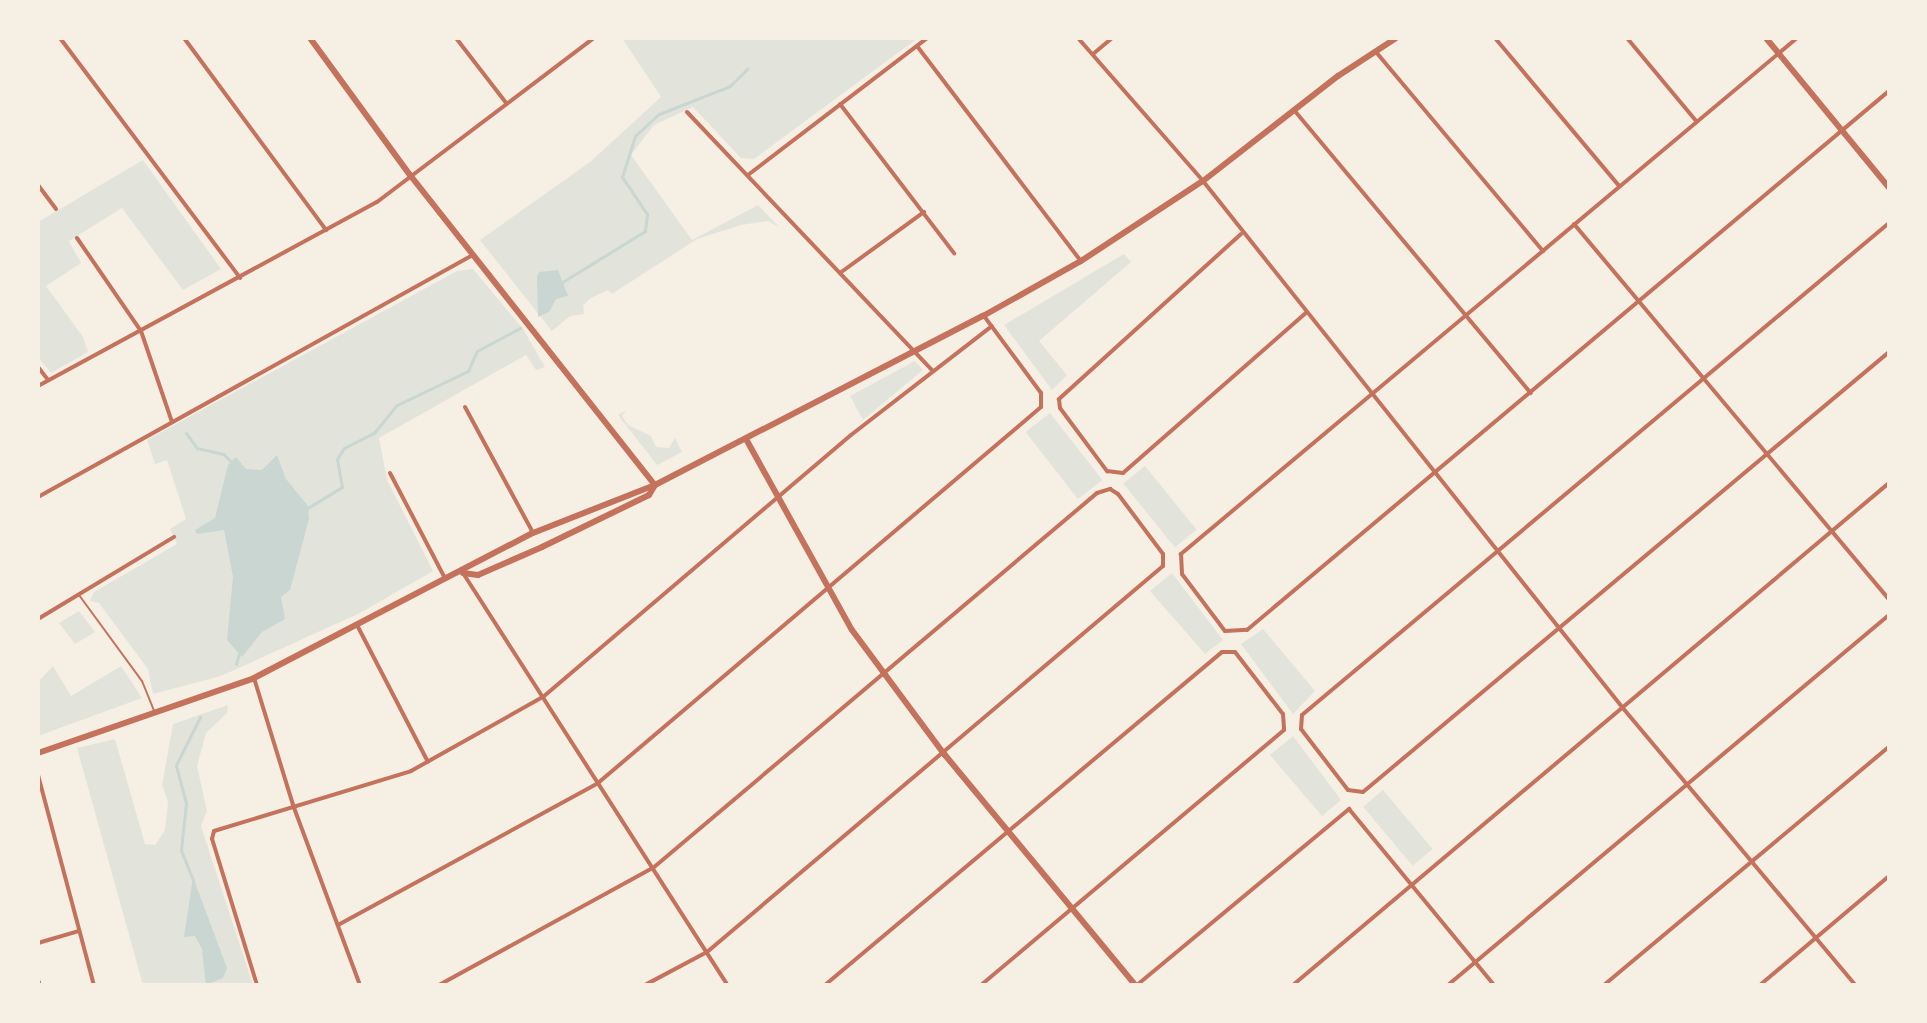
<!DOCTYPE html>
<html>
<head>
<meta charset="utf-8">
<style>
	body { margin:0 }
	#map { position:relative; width:1927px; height:1023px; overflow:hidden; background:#f6efe4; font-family:"Fira Sans Condensed",sans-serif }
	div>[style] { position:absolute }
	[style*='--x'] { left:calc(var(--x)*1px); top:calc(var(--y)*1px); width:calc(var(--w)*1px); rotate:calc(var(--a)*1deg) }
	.green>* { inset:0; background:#e2e4dc; transform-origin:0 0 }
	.water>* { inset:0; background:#c9d6d2 }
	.stream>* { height:3px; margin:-1.5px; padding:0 1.5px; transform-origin:1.5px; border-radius:1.5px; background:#c9d6d2 }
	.service>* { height:2px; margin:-1px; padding:0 1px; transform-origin:1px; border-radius:1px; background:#c5725c }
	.minor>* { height:4px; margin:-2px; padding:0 2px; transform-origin:2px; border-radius:2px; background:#c5725c }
	.tertiary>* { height:6px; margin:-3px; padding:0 3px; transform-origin:3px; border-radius:3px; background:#c5725c }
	span { translate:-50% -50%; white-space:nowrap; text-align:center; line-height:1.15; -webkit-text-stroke:8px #f6efe4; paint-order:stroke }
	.frame { position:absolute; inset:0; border:40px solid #f6efe4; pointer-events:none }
</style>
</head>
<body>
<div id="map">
	<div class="green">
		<div style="clip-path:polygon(622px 38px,918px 38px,754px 159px,741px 158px,693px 107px,654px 125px,631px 155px,692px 240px,758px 205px,779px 227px,768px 221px,741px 225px,697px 239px,612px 294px,608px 290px,591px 298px,583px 305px,584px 314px,570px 316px,552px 331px,480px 240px,590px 162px,661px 97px)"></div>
		<div style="clip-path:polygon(143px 160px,221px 269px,183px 290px,122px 208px,69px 241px,81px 263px,46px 286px,83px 337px,88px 352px,51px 373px,38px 357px,38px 222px)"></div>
		<div style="clip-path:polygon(1124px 254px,1131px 262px,1039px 341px,1067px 375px,1052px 390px,1004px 325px)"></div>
		<div style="clip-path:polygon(473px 269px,523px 329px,545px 367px,536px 370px,526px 355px,379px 438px,387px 480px,433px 571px,360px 613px,221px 676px,153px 694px,148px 669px,99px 603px,90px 601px,94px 592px,177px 544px,170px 529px,186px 519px,167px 460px,155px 464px,147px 440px,457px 271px)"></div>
		<div style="clip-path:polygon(915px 361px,923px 370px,863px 420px,850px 396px)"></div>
		<div style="clip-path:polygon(626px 410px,622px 416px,628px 425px,651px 436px,656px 447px,669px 448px,675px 438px,682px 452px,657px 465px,618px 415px)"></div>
		<div style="left:1050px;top:413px;width:85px;height:31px;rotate:52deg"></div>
		<div style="left:1145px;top:466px;width:82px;height:28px;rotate:51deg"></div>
		<div style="clip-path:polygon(1172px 573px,1223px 640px,1205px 654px,1150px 591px)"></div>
		<div style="clip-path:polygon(79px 611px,95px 632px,75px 644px,59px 623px)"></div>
		<div style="clip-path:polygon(1263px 629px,1315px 691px,1293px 714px,1241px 644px)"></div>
		<div style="clip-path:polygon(53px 666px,71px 696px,121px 666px,142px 698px,38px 736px,38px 682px)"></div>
		<div style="clip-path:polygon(228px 705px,227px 713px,206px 733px,197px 766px,207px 811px,201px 826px,253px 985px,143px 985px,77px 748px,115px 739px,145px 844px,155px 845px,165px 830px,168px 802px,162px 785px,173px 724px)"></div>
		<div style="clip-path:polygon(1293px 736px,1341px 800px,1322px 816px,1270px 755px)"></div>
		<div style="left:1383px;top:790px;width:77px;height:26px;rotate:50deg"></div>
	</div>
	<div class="water">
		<div style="clip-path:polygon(558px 270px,568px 296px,556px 299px,549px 312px,538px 317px,537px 277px,539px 272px)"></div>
		<div style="clip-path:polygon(277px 455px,286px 479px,308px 506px,309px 519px,290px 590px,281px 597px,285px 619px,262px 632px,242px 657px,227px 640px,233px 577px,224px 530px,197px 534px,195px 530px,215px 518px,228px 465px,236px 457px,246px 469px,262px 470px)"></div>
		<div style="clip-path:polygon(193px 877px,227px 968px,223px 978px,206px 985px,202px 949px,195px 936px,184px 937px)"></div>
	</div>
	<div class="stream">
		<div style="--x:559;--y:284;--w:101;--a:-31.6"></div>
		<div style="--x:645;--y:231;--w:17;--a:-83"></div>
		<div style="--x:647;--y:214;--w:45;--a:-124"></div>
		<div style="--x:622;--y:177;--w:43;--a:-72.4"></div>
		<div style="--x:635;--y:136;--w:33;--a:-43"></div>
		<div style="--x:659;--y:114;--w:76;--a:-21.5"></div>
		<div style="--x:730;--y:86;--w:25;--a:-45"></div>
		<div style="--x:186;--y:433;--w:19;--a:54"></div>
		<div style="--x:197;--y:448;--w:27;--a:13"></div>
		<div style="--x:223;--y:454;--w:15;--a:42"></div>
		<div style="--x:306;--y:509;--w:42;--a:-31.4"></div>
		<div style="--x:342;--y:487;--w:28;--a:-100"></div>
		<div style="--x:337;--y:459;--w:13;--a:-58"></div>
		<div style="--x:344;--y:448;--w:34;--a:-27"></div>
		<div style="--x:374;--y:433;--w:36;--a:-51"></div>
		<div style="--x:397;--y:405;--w:79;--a:-25.6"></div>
		<div style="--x:468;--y:371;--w:22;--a:-66"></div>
		<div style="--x:477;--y:351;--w:49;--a:-28.1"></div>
		<div style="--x:236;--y:664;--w:11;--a:-75"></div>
		<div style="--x:193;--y:880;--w:32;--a:-112"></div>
		<div style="--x:181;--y:850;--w:47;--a:-83.9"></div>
		<div style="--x:186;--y:803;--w:39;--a:-105"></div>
		<div style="--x:176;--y:765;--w:54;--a:-63.4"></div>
	</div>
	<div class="service">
		<div style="--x:79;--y:595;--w:107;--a:53.8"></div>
		<div style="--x:142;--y:681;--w:31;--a:68"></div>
	</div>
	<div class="minor">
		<div style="--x:60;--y:38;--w:300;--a:53.1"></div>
		<div style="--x:184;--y:38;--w:239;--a:53.5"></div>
		<div style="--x:456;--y:38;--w:83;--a:52.3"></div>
		<div style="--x:1078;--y:38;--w:190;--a:48.8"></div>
		<div style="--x:1203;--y:181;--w:672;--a:51.46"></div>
		<div style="--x:1622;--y:707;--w:363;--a:50"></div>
		<div style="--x:1495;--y:38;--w:193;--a:50"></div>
		<div style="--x:1627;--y:38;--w:109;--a:50.2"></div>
		<div style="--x:1797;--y:38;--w:804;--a:140.05"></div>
		<div style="--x:1181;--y:554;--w:20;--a:87"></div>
		<div style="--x:1182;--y:574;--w:71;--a:53"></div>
		<div style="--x:1225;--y:631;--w:22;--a:-3"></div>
		<div style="--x:1247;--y:630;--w:838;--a:-40.02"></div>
		<div style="--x:917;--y:46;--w:270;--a:52.7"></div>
		<div style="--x:1376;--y:52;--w:260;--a:50"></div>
		<div style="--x:1093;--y:54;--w:25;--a:-40"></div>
		<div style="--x:840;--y:104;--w:188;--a:52.6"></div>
		<div style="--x:1294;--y:110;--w:369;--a:50.1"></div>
		<div style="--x:687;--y:112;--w:357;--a:46.5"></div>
		<div style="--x:748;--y:175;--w:225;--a:-37.4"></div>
		<div style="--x:38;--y:185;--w:30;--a:53"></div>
		<div style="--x:1889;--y:223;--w:766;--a:140.03"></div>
		<div style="--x:1302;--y:715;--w:14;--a:94"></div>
		<div style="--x:1301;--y:729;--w:77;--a:52.4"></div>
		<div style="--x:1348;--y:790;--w:15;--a:8"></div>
		<div style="--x:1363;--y:792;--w:686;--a:-39.91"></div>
		<div style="--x:1574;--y:224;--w:490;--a:50"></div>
		<div style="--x:1241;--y:234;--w:246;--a:137.8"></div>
		<div style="--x:1059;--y:399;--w:9;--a:84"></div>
		<div style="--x:1060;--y:408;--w:79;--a:53.3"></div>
		<div style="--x:1107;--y:471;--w:16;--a:7"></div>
		<div style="--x:1123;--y:473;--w:244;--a:-41.2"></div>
		<div style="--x:77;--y:238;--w:113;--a:55.5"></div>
		<div style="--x:141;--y:331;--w:96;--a:71.2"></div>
		<div style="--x:840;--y:273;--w:104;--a:-36"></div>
		<div style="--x:38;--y:367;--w:16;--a:52"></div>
		<div style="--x:38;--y:386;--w:386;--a:-28.5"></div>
		<div style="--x:377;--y:202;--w:272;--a:-37.1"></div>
		<div style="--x:465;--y:407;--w:143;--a:61.6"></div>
		<div style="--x:390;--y:473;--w:119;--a:62.4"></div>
		<div style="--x:38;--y:497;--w:498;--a:-29.1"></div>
		<div style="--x:463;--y:573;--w:490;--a:57.3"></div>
		<div style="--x:38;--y:619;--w:159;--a:-31.1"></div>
		<div style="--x:357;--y:625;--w:154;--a:62.6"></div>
		<div style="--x:254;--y:678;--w:133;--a:72.9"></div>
		<div style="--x:293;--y:805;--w:192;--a:69.6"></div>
		<div style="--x:38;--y:775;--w:217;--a:75.1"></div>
		<div style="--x:338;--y:925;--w:296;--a:-28.6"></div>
		<div style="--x:598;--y:783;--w:581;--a:-40.32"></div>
		<div style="--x:1041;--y:407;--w:14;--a:-90"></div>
		<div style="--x:1041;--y:393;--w:96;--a:-126.5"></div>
		<div style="--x:38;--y:957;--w:14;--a:-90"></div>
		<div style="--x:38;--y:943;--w:43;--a:-16.3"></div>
		<div style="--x:38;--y:980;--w:5;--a:68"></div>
		<div style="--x:257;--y:985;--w:153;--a:-107.1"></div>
		<div style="--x:212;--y:839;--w:8;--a:-76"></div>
		<div style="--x:214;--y:831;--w:206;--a:-16.9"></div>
		<div style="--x:411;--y:771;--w:151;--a:-29.3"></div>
		<div style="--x:543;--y:697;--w:404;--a:-40.4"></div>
		<div style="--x:851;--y:435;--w:178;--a:-37.7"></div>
		<div style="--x:439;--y:985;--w:244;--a:-28.7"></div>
		<div style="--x:653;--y:868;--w:581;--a:-40.18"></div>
		<div style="--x:1097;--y:493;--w:14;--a:-17"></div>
		<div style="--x:1110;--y:489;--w:9;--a:32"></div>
		<div style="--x:1118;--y:494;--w:75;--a:53.1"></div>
		<div style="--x:1163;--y:554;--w:12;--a:90"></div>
		<div style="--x:1163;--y:566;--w:597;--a:139.75"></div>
		<div style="--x:707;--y:952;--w:70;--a:152"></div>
		<div style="--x:825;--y:985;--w:518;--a:-39.99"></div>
		<div style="--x:1222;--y:652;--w:13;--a:0"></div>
		<div style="--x:1235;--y:652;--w:78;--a:52.3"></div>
		<div style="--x:1283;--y:714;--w:16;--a:86"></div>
		<div style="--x:1284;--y:730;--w:396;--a:139.9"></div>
		<div style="--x:1137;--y:985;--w:276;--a:-39.7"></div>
		<div style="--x:1349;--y:809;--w:228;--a:50.5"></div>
		<div style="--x:1293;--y:985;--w:779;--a:-40.11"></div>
		<div style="--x:1448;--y:985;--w:576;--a:-40"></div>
		<div style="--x:1604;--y:985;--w:371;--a:-39.9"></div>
		<div style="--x:1760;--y:985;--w:169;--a:-40.2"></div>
	</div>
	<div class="tertiary">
		<div style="--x:310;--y:38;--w:170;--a:53.9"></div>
		<div style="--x:410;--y:175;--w:395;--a:51.7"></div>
		<div style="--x:1766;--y:38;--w:194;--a:50.6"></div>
		<div style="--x:746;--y:439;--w:218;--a:61"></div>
		<div style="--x:852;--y:630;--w:156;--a:53.4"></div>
		<div style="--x:945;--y:755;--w:298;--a:50.4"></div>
		<div style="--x:463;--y:573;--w:15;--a:8"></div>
		<div style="--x:478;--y:575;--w:70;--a:-23.6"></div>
		<div style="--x:542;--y:547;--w:119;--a:-25.9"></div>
		<div style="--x:649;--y:495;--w:12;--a:-59"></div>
		<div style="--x:38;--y:753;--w:229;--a:-19.1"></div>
		<div style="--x:254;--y:678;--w:314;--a:-27.5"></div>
		<div style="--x:533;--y:533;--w:131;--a:-21.5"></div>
		<div style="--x:655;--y:485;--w:369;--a:-27.3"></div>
		<div style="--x:983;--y:316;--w:112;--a:-29.3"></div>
		<div style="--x:1081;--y:261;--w:146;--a:-33.3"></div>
		<div style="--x:1203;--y:181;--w:171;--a:-37.9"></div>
		<div style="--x:1338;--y:76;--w:69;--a:-33.2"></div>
	</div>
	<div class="frame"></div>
</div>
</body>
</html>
